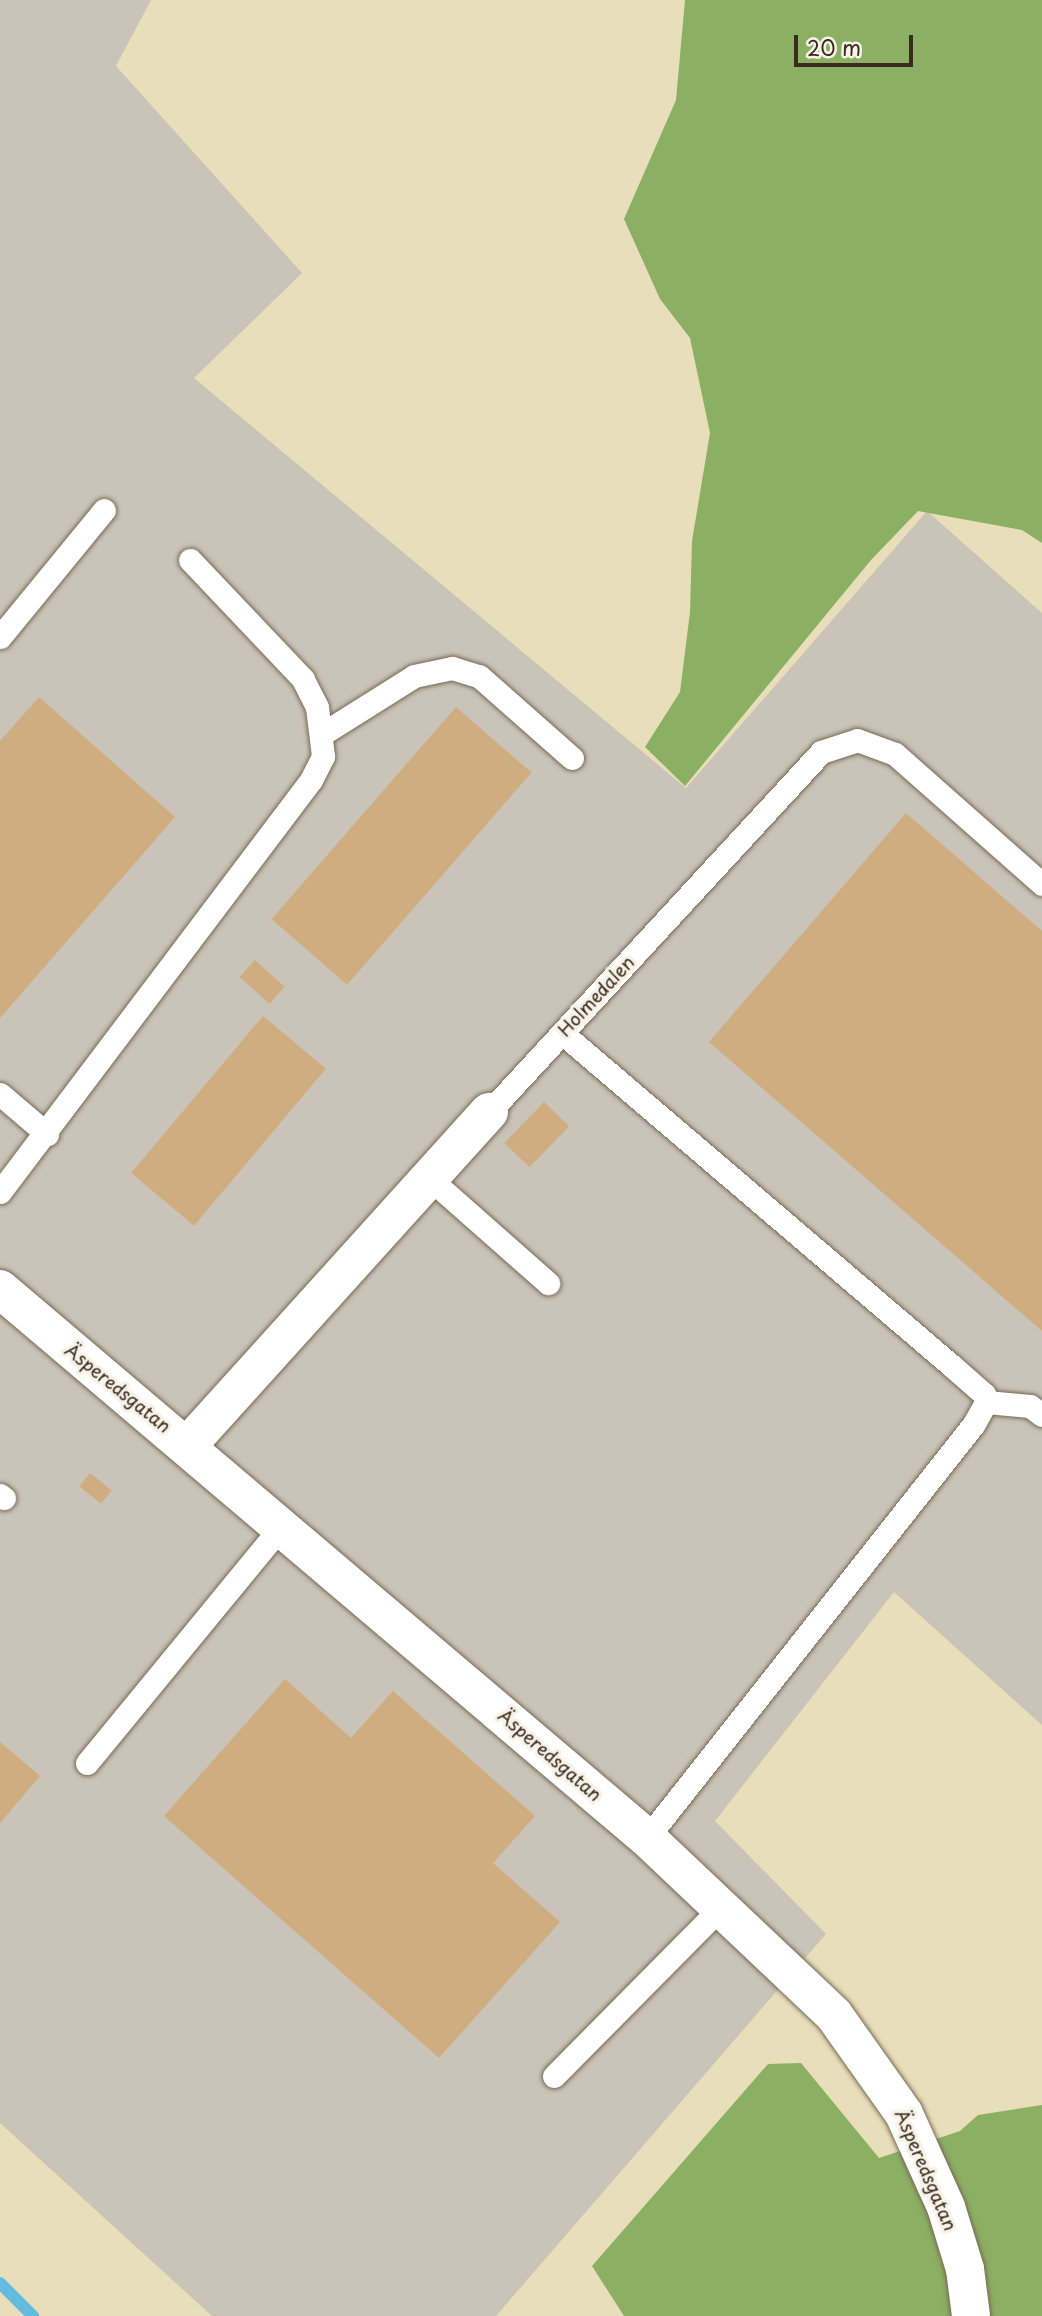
<!DOCTYPE html>
<html>
<head>
<meta charset="utf-8">
<style>
	body { margin:0 }
	#map { position:relative; width:1042px; height:2316px; overflow:hidden; background:#e8deba; font-family:"Playpen Sans",sans-serif }
	div>[style] { position:absolute }
	[style*='--x'] { left:calc(var(--x)*1px); top:calc(var(--y)*1px); width:calc(var(--w)*1px); rotate:calc(var(--a)*1deg) }
	.industrial>* { inset:0; background:#c9c3b8 }
	.forest>* { inset:0; background:#8baf63 }
	.stream>* { height:12px; margin:-6px; padding:0 6px; transform-origin:6px; border-radius:6px; background:#63bce0 }
	.building>* { inset:0; background:#cfad81; transform-origin:0 0 }
	.roads { filter:drop-shadow(0 0 2px #786955) drop-shadow(0 0 2px #786955) }
	.lane>* { height:23px; margin:-11.5px; padding:0 11.5px; transform-origin:11.5px; border-radius:11.5px; background:#fff }
	.street>* { height:38px; margin:-19px; padding:0 19px; transform-origin:19px; border-radius:19px; background:#fff }
	span { translate:-50% -50%; white-space:nowrap; text-align:center; line-height:1.15; -webkit-text-stroke:7px #f7f3e8; paint-order:stroke }
	.street-label { font-size:18px; color:#3b2a1e }
	.scale { position:absolute; left:794px; top:35px; width:119px; height:32px; box-sizing:border-box; border:4px solid #3b2a1e; border-top:0; padding-left:9px; font-size:21px; line-height:24px; white-space:nowrap; color:#3b2a1e; -webkit-text-stroke:5px #f7f3e8; paint-order:stroke }
</style>
</head>
<body>
<div id="map">
	<div class="industrial">
		<div style="clip-path:polygon(0 0,151px 0,116px 66px,302px 273px,194px 378px,686px 788px,927px 511px,1042px 613px,1042px 1725px,894px 1592px,715px 1821px,826px 1934px,496px 2316px,212px 2316px,0 2123px)"></div>
	</div>
	<div class="forest">
		<div style="clip-path:polygon(685px 0,1042px 0,1042px 543px,1022px 530px,918px 511px,871px 560px,685px 786px,645px 747px,680px 692px,690px 612px,692px 541px,710px 433px,690px 338px,660px 299px,624px 219px,676px 100px)"></div>
		<div style="clip-path:polygon(801px 2063px,879px 2158px,960px 2131px,978px 2115px,1042px 2105px,1042px 2316px,624px 2316px,592px 2266px,768px 2064px)"></div>
	</div>
	<div class="stream">
		<div style="--x:0;--y:2283;--w:47;--a:45"></div>
	</div>
	<div class="building">
		<div style="clip-path:polygon(39px 697px,175px 817px,0 1018px,0 741px)"></div>
		<div style="left:456px;top:707px;width:100px;height:281px;rotate:41deg"></div>
		<div style="clip-path:polygon(906px 813px,1042px 931px,1042px 1331px,709px 1042px)"></div>
		<div style="left:255px;top:960px;width:40px;height:23px;rotate:42deg"></div>
		<div style="left:263px;top:1016px;width:82px;height:205px;rotate:40deg"></div>
		<div style="left:544px;top:1102px;width:35px;height:57px;rotate:44deg"></div>
		<div style="left:90px;top:1473px;width:28px;height:17px;rotate:39deg"></div>
		<div style="clip-path:polygon(285px 1679px,351px 1738px,393px 1691px,535px 1816px,493px 1863px,560px 1922px,439px 2058px,164px 1816px)"></div>
		<div style="clip-path:polygon(0 1742px,40px 1776px,0 1823px)"></div>
	</div>
	<div class="roads">
		<div class="lane">
			<div style="--x:0;--y:637;--w:164;--a:-50.7"></div>
			<div style="--x:322;--y:734;--w:109;--a:-32.2"></div>
			<div style="--x:414;--y:676;--w:39;--a:-12"></div>
			<div style="--x:452;--y:668;--w:28;--a:17"></div>
			<div style="--x:479;--y:676;--w:124;--a:41.4"></div>
			<div style="--x:562;--y:1033;--w:513;--a:40.49"></div>
			<div style="--x:952;--y:1366;--w:43;--a:41.2"></div>
			<div style="--x:984;--y:1394;--w:8;--a:76"></div>
			<div style="--x:986;--y:1402;--w:26;--a:119"></div>
			<div style="--x:973;--y:1425;--w:526;--a:128.29"></div>
			<div style="--x:0;--y:1094;--w:62;--a:40.4"></div>
			<div style="--x:489;--y:1112;--w:490;--a:-47.3"></div>
			<div style="--x:821;--y:752;--w:38;--a:-18"></div>
			<div style="--x:857;--y:740;--w:40;--a:20.2"></div>
			<div style="--x:895;--y:754;--w:196;--a:41.5"></div>
			<div style="--x:429;--y:1178;--w:159;--a:41.4"></div>
			<div style="--x:0;--y:1192;--w:516;--a:-52.95"></div>
			<div style="--x:311;--y:780;--w:27;--a:-63"></div>
			<div style="--x:323;--y:756;--w:49;--a:-97"></div>
			<div style="--x:317;--y:707;--w:31;--a:-117"></div>
			<div style="--x:303;--y:679;--w:164;--a:-133.5"></div>
			<div style="--x:986;--y:1402;--w:44;--a:5.2"></div>
			<div style="--x:1030;--y:1406;--w:15;--a:37"></div>
			<div style="--x:0;--y:1495;--w:5;--a:37"></div>
			<div style="--x:87;--y:1763;--w:307;--a:-50.6"></div>
			<div style="--x:554;--y:2076;--w:238;--a:-45.3"></div>
		</div>
		<div class="street">
			<div style="--x:0;--y:1289;--w:849;--a:40.32"></div>
			<div style="--x:647;--y:1838;--w:257;--a:43.4"></div>
			<div style="--x:834;--y:2015;--w:121;--a:54.7"></div>
			<div style="--x:904;--y:2114;--w:102;--a:65.7"></div>
			<div style="--x:946;--y:2207;--w:65;--a:73"></div>
			<div style="--x:965;--y:2269;--w:47;--a:82.7"></div>
			<div style="--x:188;--y:1445;--w:449;--a:-47.9"></div>
		</div>
	</div>
	<div class="street-label">
		<span style="left:596px;top:996px;rotate:-47deg">Holmedalen</span>
		<span style="left:118px;top:1388px;rotate:39deg">Äsperedsgatan</span>
		<span style="left:550px;top:1755px;rotate:41deg">Äsperedsgatan</span>
		<span style="left:926px;top:2170px;rotate:67deg">Äsperedsgatan</span>
	</div>
	<div class="scale">20 m</div>
</div>
</body>
</html>
